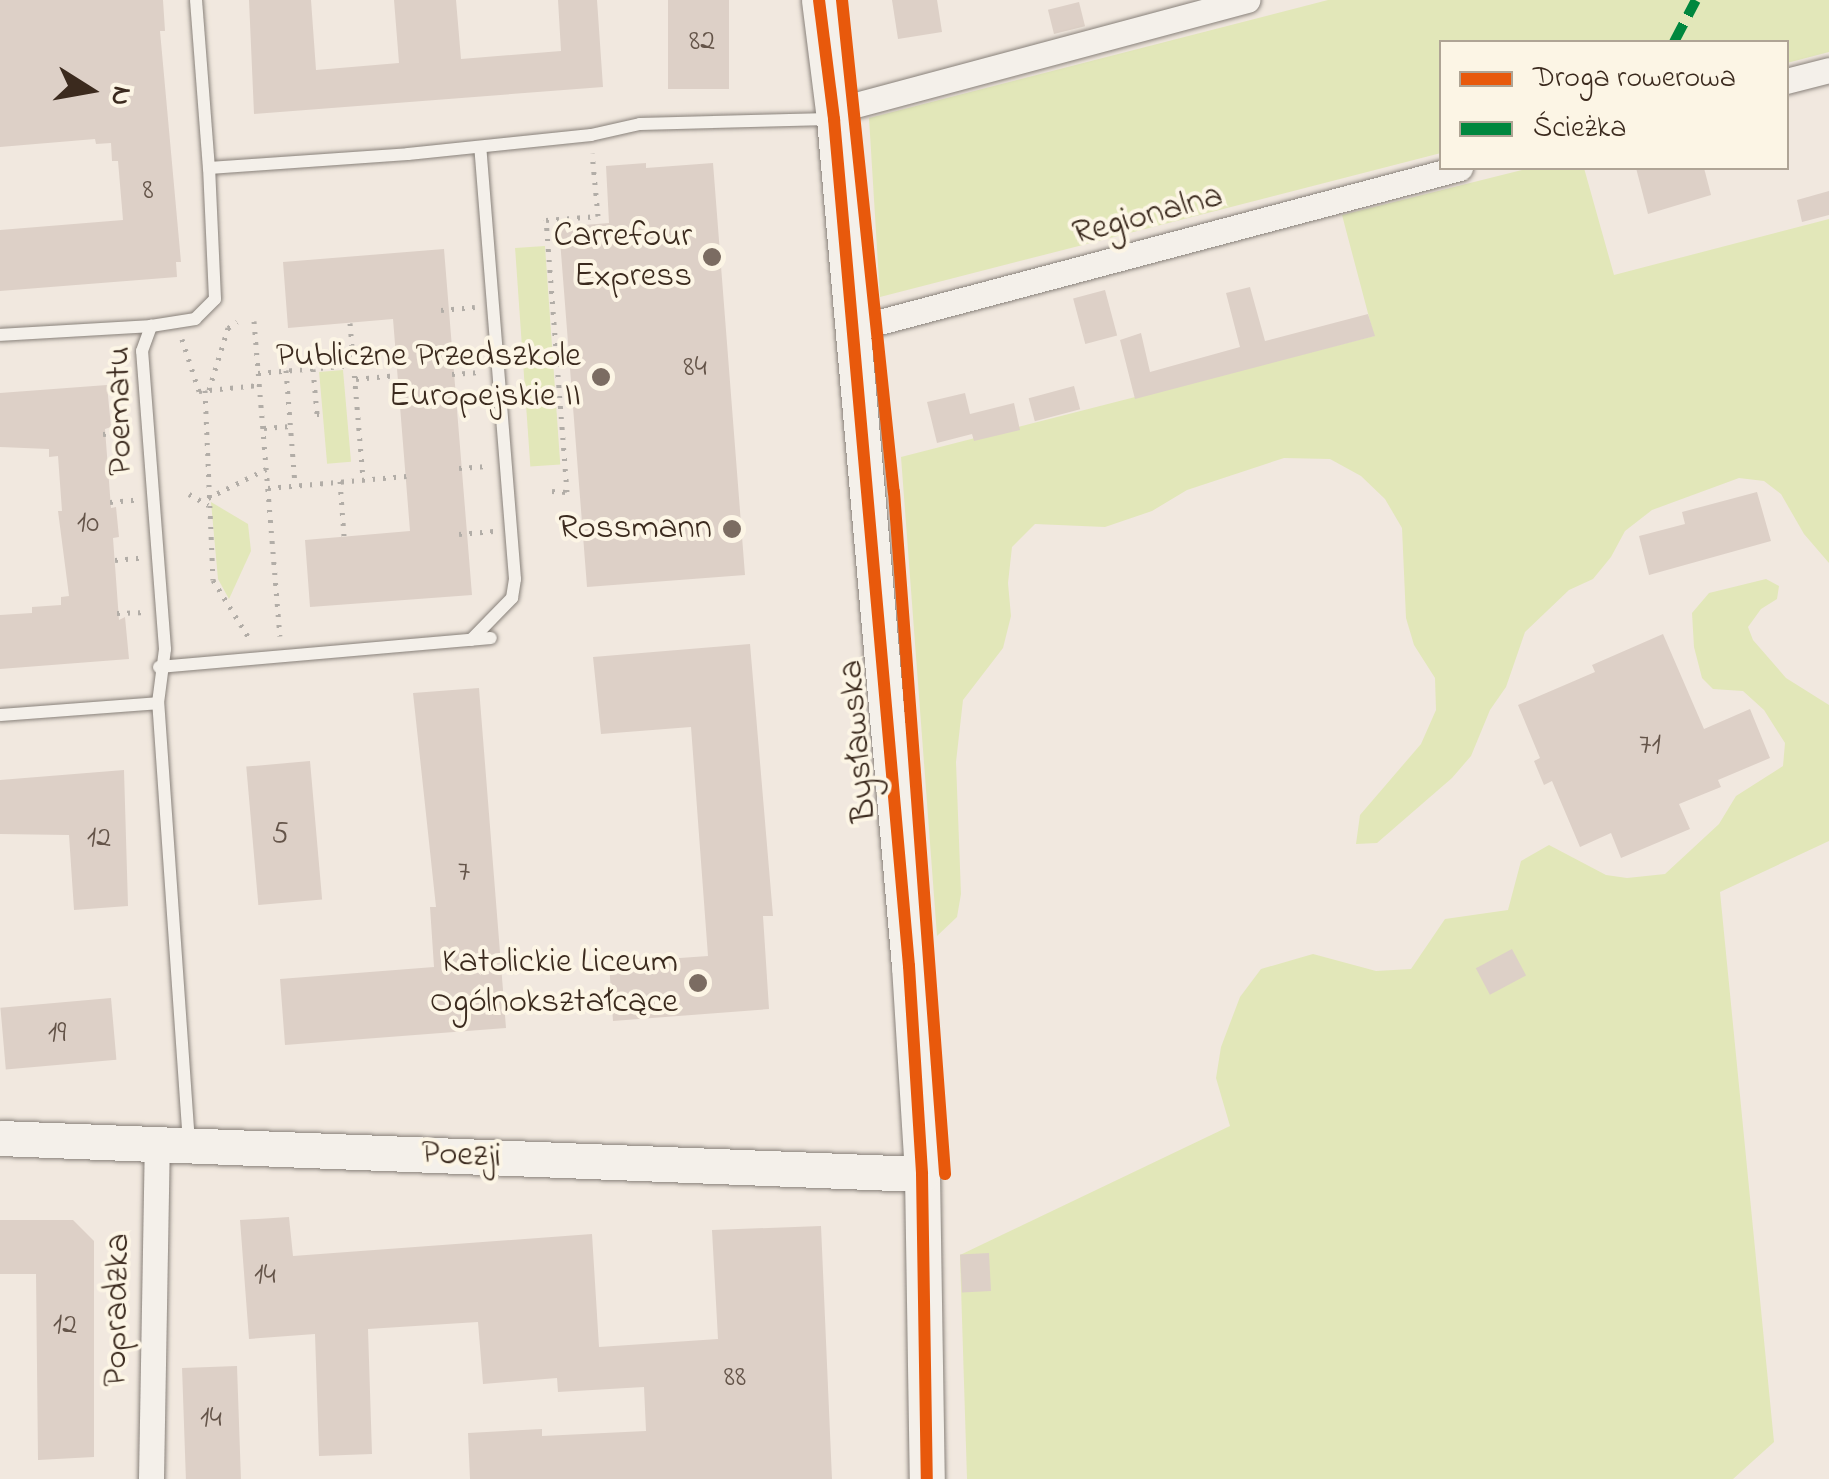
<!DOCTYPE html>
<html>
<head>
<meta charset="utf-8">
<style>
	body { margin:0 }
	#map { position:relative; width:1829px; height:1479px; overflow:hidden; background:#f1e8df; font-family:"Indie Flower",sans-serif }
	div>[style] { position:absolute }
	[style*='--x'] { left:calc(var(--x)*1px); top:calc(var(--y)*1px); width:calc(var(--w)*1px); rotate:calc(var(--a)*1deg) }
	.green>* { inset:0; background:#e2e7b9; transform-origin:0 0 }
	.building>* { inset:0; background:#ddd0c7; transform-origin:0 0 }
	.path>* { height:5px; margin-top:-2.5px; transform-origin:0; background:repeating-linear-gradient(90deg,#b2ada7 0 2.5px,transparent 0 10.5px) }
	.roads { filter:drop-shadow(0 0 2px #88817a) drop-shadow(0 0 2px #88817a) }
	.lane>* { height:12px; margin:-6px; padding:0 6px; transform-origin:6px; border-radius:6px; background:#f4f0ea }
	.street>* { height:25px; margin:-12.5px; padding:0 12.5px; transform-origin:12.5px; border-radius:12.5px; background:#f4f0ea }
	.secondary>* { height:35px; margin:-17.5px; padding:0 17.5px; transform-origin:17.5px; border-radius:17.5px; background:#f4f0ea }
	.quiet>* { height:10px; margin-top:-5px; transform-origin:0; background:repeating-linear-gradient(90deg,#00873e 0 20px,transparent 0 30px) }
	.cycleway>* { height:12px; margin:-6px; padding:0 6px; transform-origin:6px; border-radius:6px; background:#e8590c }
	.dots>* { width:28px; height:28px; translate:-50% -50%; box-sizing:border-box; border:5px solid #fcf5e5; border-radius:50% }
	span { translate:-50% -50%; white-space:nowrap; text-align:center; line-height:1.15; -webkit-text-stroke:8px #fcf5e5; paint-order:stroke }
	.number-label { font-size:30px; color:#645449 }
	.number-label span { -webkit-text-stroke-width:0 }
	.street-label { font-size:35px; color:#3b2a1e }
	.poi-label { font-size:35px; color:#3b2a1e }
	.right { translate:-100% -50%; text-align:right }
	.legend { position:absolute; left:1439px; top:40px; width:350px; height:130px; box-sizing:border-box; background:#fcf5e5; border:2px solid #afa495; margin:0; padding:12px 18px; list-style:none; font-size:30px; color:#3b2a1e }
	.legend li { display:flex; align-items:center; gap:20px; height:50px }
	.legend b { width:50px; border:2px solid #afa495 }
	.north { position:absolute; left:40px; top:40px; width:100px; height:100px; -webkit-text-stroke:8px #fcf5e5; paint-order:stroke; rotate:101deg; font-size:28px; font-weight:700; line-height:40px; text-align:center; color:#3b2a1e }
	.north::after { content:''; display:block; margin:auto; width:35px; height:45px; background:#3b2a1e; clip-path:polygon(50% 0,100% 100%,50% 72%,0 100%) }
</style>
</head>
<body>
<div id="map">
	<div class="green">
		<div style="clip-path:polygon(1328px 0,1829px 0,1829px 52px,1787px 63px,1786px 42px,1442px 42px,1441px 153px,880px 297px,869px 118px)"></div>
		<div style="clip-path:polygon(1530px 168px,1584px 168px,1614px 275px,1829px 219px,1829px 563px,1804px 534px,1781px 494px,1764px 481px,1739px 478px,1652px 510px,1625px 531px,1611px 557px,1593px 579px,1569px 590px,1525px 632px,1506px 687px,1490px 710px,1471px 756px,1452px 778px,1377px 843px,1356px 844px,1360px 815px,1421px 744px,1436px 710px,1435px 678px,1414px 645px,1406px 618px,1402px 528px,1385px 499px,1361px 476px,1330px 459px,1284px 458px,1187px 490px,1152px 511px,1105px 527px,1035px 524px,1012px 547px,1008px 583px,1011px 616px,1003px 648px,963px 700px,956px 762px,961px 894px,957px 917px,937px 936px,901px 457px,1374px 336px,1342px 215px)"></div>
		<div style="left:545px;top:246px;width:219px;height:30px;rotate:86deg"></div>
		<div style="left:343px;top:370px;width:92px;height:24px;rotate:85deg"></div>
		<div style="clip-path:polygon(211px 502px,248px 524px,251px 551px,229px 599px,218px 579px)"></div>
		<div style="clip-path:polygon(1766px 579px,1779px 586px,1777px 599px,1761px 609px,1748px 627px,1753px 640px,1786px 678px,1829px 705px,1829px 841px,1720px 892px,1774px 1442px,1733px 1479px,967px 1479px,960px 1255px,1230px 1126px,1216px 1078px,1221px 1047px,1240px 997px,1261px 969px,1313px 954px,1376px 971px,1411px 969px,1445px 919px,1508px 910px,1521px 861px,1549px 845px,1606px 875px,1627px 878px,1665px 874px,1719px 824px,1736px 796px,1783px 766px,1785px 743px,1764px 710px,1743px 691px,1713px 689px,1702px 678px,1694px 647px,1692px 613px,1709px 593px)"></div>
	</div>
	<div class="building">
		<div style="clip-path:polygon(0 0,163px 0,165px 31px,160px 31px,181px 262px,176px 262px,177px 277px,0 291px,0 230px,123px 220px,118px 161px,112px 161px,111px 143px,96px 144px,95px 139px,0 147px)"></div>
		<div style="clip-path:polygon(249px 0,311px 0,316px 70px,399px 63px,394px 0,456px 0,461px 59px,561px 51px,558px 0,597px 0,603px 87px,254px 114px)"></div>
		<div style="left:668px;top:0;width:61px;height:89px"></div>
		<div style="clip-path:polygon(892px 0,937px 0,942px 32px,898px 39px)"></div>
		<div style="left:1079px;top:2px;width:25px;height:32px;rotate:76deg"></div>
		<div style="clip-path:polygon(646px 163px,646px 168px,713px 163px,745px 575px,587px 587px,559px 227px,609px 223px,606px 166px)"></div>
		<div style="clip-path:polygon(1636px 168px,1704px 168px,1711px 195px,1648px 214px)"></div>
		<div style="clip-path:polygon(1829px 191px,1829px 215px,1802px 222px,1797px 200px)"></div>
		<div style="clip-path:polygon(444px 249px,472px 595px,310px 607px,305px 540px,410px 531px,393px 319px,288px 328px,283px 262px)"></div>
		<div style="clip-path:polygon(1250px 287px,1265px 341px,1368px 314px,1375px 336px,1135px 399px,1120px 340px,1141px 333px,1150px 372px,1240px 347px,1226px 293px)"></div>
		<div style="left:1105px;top:290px;width:47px;height:33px;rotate:75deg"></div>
		<div style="clip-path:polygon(107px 385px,111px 427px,105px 429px,111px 508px,116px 507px,119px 537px,113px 538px,119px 620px,125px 617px,129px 659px,0 669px,0 615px,32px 613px,32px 607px,61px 605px,61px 597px,69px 596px,58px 511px,62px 511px,58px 456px,49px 457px,49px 449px,0 447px,0 393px)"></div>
		<div style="left:1074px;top:386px;width:24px;height:47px;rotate:75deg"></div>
		<div style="clip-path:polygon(965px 393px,970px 414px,1014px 403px,1020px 430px,974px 441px,972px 434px,937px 443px,927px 402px)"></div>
		<div style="clip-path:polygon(1757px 492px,1771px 541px,1649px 575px,1639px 536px,1685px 524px,1682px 512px)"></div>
		<div style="clip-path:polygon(1663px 634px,1704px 729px,1750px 709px,1770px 758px,1718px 780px,1721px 787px,1679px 804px,1690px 829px,1621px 858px,1611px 833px,1580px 847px,1552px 781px,1544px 785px,1534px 761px,1540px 758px,1518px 705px,1595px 672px,1592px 665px)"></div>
		<div style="clip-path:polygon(750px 644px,773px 916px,763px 916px,769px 1009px,613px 1021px,609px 963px,708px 956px,691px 727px,601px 734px,593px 657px)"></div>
		<div style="clip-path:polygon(479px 688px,506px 1028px,285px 1045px,280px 979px,434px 967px,430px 907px,436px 907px,413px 693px)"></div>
		<div style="left:310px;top:761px;width:139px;height:64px;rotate:85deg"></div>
		<div style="clip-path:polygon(124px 770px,128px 906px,74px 910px,69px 835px,0 834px,0 780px)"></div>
		<div style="left:1512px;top:949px;width:30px;height:41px;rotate:62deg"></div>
		<div style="left:111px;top:998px;width:62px;height:111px;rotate:85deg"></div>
		<div style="clip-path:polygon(289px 1217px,293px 1256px,592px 1234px,599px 1347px,718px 1339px,712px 1230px,821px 1226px,832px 1479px,470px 1479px,468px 1433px,542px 1429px,542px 1436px,646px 1431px,644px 1387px,558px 1392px,557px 1378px,483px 1384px,478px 1322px,368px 1329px,372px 1454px,319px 1456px,315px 1334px,249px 1339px,240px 1220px)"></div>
		<div style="clip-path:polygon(0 1220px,73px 1220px,94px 1241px,94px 1457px,38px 1460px,36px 1274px,0 1274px)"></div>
		<div style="left:989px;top:1253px;width:38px;height:29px;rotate:87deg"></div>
		<div style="left:237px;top:1366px;width:113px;height:55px;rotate:88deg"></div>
	</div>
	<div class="path">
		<div style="--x:441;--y:310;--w:34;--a:-5"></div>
		<div style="--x:254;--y:321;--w:316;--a:85.3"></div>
		<div style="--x:350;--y:323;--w:157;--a:85.2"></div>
		<div style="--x:182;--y:339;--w:55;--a:71.9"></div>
		<div style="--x:199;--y:391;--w:59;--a:-5.8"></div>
		<div style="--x:313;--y:369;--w:45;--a:84.9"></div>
		<div style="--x:317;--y:414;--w:3;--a:0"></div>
		<div style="--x:286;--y:370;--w:115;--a:85.5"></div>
		<div style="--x:258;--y:373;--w:96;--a:-4.8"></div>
		<div style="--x:452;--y:374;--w:29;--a:-4"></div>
		<div style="--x:356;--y:379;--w:42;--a:-5.4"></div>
		<div style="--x:205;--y:390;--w:190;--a:87.6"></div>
		<div style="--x:213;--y:580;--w:72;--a:58.1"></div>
		<div style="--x:209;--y:390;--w:65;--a:-73"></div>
		<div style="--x:228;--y:328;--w:11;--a:-34"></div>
		<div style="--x:264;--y:428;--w:27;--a:-4"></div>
		<div style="--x:103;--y:434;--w:26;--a:-4"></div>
		<div style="--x:459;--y:468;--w:29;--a:-4"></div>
		<div style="--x:340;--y:481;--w:55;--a:85.8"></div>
		<div style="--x:268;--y:488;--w:139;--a:-5"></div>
		<div style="--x:552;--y:491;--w:15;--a:4"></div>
		<div style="--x:567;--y:492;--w:273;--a:-94.4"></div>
		<div style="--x:546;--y:220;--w:52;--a:-4.4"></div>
		<div style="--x:598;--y:216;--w:63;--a:-95.4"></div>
		<div style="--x:189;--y:494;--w:22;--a:30"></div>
		<div style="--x:208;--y:498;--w:65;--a:-26.6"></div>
		<div style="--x:110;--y:502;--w:25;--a:-5"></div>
		<div style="--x:459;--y:534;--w:35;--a:-5"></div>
		<div style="--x:115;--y:560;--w:25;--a:-5"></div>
		<div style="--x:117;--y:613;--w:24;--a:-2"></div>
	</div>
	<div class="roads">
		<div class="lane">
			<div style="--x:196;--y:0;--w:169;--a:85.6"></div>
			<div style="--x:0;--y:335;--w:151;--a:-3.4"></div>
			<div style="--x:471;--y:640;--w:59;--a:-45.7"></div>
			<div style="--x:512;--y:598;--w:19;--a:-81"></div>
			<div style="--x:515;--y:579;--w:433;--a:-94.6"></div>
			<div style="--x:159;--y:667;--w:333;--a:-5"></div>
			<div style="--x:0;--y:715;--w:158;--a:-4.3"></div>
			<div style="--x:189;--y:1143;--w:441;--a:-94"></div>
			<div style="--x:158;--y:703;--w:54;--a:-82.6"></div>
			<div style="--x:165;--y:649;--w:299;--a:-94.4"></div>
			<div style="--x:142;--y:351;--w:27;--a:-70"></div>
			<div style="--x:151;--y:326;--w:45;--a:-9"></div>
			<div style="--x:195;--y:319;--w:28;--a:-45"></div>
			<div style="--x:215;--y:299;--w:131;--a:-92.6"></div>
			<div style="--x:209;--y:168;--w:199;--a:-4"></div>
			<div style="--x:408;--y:154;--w:184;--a:-5.9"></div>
			<div style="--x:591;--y:135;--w:50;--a:-12.7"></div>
			<div style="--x:640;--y:124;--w:189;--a:-1.5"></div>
		</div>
		<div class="street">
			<div style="--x:1786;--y:81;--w:44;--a:-14.3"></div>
			<div style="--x:833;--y:111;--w:429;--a:-15"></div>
			<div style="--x:853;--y:329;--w:628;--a:-14.86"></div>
			<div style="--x:151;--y:1479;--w:337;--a:-89"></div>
		</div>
		<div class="secondary">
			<div style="--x:819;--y:0;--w:120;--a:82.8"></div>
			<div style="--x:834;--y:119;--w:850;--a:84.94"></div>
			<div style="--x:909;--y:966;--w:208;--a:86.4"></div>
			<div style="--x:922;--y:1174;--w:305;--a:89.1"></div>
			<div style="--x:0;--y:1138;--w:923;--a:2.24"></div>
		</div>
	</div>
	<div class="quiet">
		<div style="--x:1674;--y:42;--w:47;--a:-62.4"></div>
	</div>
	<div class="cycleway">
		<div style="--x:819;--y:0;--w:120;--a:82.8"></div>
		<div style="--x:834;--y:119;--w:850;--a:84.94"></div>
		<div style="--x:909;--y:966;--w:208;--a:86.4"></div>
		<div style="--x:922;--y:1174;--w:305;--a:89.1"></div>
		<div style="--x:842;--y:0;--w:495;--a:84"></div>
		<div style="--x:894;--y:492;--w:684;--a:85.72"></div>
	</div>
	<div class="dots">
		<div style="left:712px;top:257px;background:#7b6c62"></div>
		<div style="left:601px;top:377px;background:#7b6c62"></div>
		<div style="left:732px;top:529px;background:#7b6c62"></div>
		<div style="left:698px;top:983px;background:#7b6c62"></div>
	</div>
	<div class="number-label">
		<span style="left:702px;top:42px">82</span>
		<span style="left:148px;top:191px">8</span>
		<span style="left:695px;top:368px">84</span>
		<span style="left:88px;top:524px">10</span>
		<span style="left:1650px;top:746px">71</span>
		<span style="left:280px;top:835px">5</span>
		<span style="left:99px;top:839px">12</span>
		<span style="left:464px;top:873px">7</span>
		<span style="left:57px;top:1034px">19</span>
		<span style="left:265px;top:1276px">14</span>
		<span style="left:65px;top:1326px">12</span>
		<span style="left:735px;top:1378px">88</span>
		<span style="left:211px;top:1419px">14</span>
	</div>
	<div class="street-label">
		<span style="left:1148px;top:216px;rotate:-15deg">Regionalna</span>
		<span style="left:121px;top:411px;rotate:-91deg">Poematu</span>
		<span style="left:859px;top:741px;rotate:-95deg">Bysławska</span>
		<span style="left:461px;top:1156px;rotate:3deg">Poezji</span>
		<span style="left:118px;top:1310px;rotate:-89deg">Popradzka</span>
	</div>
	<div class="poi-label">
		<span class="right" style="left:692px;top:257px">Carrefour<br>Express</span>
		<span class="right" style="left:581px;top:377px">Publiczne Przedszkole<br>Europejskie II</span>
		<span class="right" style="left:712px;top:529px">Rossmann</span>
		<span class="right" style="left:678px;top:983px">Katolickie Liceum<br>Ogólnokształcące</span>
	</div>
	<ul class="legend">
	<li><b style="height:12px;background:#e8590c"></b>Droga rowerowa</li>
	<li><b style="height:12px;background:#00873e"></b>Ścieżka</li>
	</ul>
	<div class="north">N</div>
</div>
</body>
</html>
